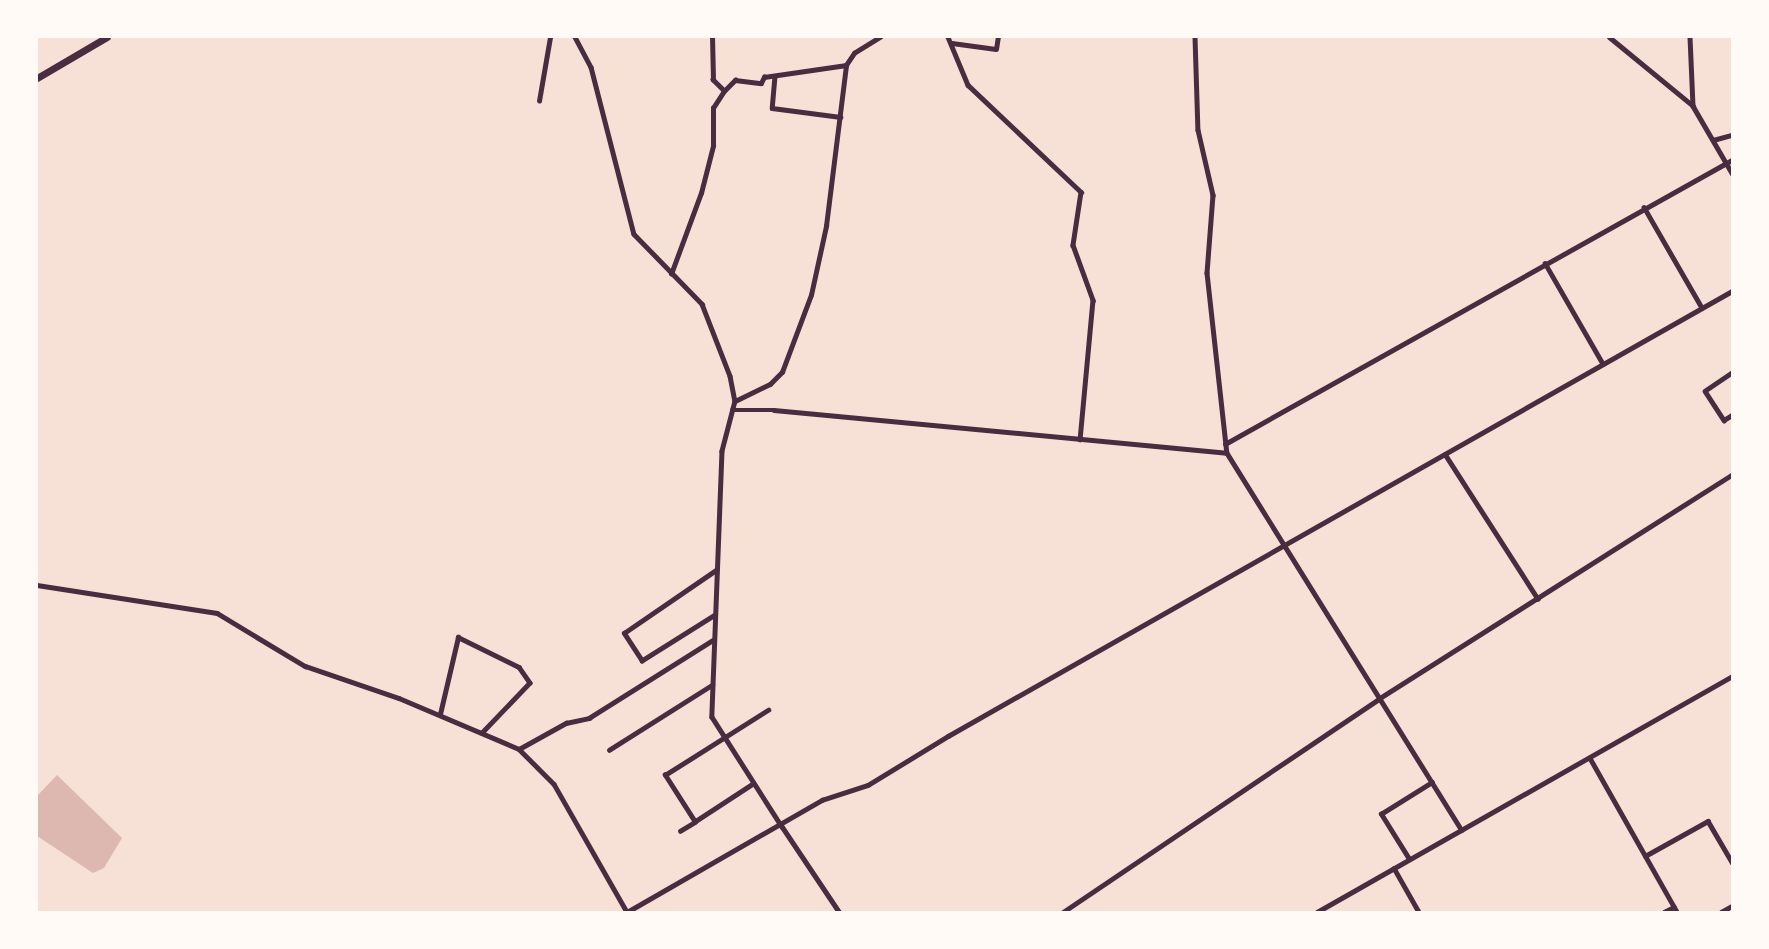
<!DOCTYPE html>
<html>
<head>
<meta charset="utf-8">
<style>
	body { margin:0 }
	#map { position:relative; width:1769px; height:949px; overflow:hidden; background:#f7e1d7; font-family:"Archivo Narrow",sans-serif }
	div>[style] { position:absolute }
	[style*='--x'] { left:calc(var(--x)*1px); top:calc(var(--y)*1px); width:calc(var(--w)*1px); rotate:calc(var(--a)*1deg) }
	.water>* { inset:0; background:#dcb8b0 }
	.minor>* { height:4.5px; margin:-2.25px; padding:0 2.25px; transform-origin:2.25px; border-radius:2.25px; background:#4a2c40 }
	.tertiary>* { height:5px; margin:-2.5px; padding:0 2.5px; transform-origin:2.5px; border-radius:2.5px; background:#4a2c40 }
	.primary>* { height:7px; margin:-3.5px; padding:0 3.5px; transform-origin:3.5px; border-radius:3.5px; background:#4a2c40 }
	span { translate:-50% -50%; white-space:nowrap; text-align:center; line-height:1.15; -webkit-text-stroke:5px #fffaf5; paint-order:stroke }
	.frame { position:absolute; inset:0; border:38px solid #fffaf5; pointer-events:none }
</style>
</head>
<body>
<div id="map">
	<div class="water">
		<div style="clip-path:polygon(57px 775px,122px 838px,104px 868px,93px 873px,37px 836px,37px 796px)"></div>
	</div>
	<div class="minor">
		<div style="--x:575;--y:37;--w:34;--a:62"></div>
		<div style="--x:591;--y:67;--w:172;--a:75.6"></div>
		<div style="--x:634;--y:234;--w:98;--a:45.8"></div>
		<div style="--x:702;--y:304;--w:77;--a:68.7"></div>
		<div style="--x:730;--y:376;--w:25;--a:79"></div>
		<div style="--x:735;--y:401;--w:52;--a:104.6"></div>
		<div style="--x:722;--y:451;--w:266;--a:92.2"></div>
		<div style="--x:712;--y:717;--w:130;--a:57.5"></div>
		<div style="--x:948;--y:37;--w:52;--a:67.4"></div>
		<div style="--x:968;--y:85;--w:156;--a:43.4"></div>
		<div style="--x:1081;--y:192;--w:54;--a:98.6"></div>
		<div style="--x:1073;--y:245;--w:59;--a:70"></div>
		<div style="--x:1093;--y:300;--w:140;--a:95.3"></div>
		<div style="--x:1195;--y:37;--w:93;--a:88.2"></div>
		<div style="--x:1198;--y:130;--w:67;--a:77"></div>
		<div style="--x:1213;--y:195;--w:78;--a:94.4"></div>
		<div style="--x:1207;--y:273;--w:181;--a:83.7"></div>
		<div style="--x:1227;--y:453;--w:444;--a:58.1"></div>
		<div style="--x:1690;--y:37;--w:69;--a:87.5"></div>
		<div style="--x:1693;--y:106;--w:78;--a:59.8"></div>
		<div style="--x:952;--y:43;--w:44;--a:7.8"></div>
		<div style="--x:996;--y:49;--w:12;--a:-81"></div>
		<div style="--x:775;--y:76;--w:32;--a:95"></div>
		<div style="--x:772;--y:108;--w:69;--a:7.5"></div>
		<div style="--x:724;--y:91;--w:16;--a:-45"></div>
		<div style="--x:735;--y:80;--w:26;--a:7"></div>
		<div style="--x:761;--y:83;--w:7;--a:-63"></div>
		<div style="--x:764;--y:77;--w:83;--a:-8.3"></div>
		<div style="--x:539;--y:101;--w:65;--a:-80.2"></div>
		<div style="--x:1713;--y:140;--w:20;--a:-15"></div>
		<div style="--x:1644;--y:207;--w:116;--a:60.1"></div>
		<div style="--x:1545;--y:263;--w:116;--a:60.1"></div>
		<div style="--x:671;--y:274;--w:86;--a:-69.7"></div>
		<div style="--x:701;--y:193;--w:49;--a:-75.7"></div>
		<div style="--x:713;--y:146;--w:38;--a:-90"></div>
		<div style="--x:713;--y:108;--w:20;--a:-57"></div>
		<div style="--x:724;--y:91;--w:16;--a:-135"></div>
		<div style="--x:713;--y:80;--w:43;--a:-91.3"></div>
		<div style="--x:1732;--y:373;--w:32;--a:146"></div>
		<div style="--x:1705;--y:391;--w:35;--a:57"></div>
		<div style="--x:1724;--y:420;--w:9;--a:-32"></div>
		<div style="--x:735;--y:401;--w:39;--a:-26"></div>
		<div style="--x:770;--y:384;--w:17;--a:-45"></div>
		<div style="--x:782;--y:372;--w:82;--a:-69.4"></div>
		<div style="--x:811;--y:295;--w:71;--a:-77.7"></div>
		<div style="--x:826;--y:226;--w:162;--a:-82.9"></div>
		<div style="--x:846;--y:65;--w:14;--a:-56"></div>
		<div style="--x:854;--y:53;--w:31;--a:-32"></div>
		<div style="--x:732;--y:410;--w:42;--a:0"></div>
		<div style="--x:774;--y:410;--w:454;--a:5.4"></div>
		<div style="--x:1225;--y:444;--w:581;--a:-29.26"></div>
		<div style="--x:1445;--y:454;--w:172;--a:57.3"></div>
		<div style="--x:37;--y:585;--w:182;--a:8.8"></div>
		<div style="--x:217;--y:613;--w:103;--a:31.1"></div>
		<div style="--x:305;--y:666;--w:99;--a:18.8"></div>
		<div style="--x:399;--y:698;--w:130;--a:23"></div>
		<div style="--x:519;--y:749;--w:49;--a:45"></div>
		<div style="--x:554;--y:784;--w:147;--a:60.3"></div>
		<div style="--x:715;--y:615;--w:86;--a:147.8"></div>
		<div style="--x:642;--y:661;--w:33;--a:-123"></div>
		<div style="--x:624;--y:633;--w:112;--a:-34.4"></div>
		<div style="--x:440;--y:714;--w:79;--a:-76.8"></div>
		<div style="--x:458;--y:637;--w:68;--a:26.2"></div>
		<div style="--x:519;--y:667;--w:19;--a:55"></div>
		<div style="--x:530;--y:683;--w:69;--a:133.8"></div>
		<div style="--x:519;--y:749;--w:54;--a:-29"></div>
		<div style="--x:566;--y:723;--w:24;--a:-12"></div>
		<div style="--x:589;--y:718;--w:146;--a:-32.2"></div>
		<div style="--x:609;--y:750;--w:122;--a:-32.3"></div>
		<div style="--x:1590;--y:758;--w:177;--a:60.5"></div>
		<div style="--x:753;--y:784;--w:69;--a:146.8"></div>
		<div style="--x:695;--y:822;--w:56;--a:-122.6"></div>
		<div style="--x:665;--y:775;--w:122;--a:-32.3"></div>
		<div style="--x:680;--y:831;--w:17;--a:-31"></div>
		<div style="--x:1645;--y:856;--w:72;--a:-29.1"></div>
		<div style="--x:1708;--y:821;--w:48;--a:59.7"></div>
		<div style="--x:1409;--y:859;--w:53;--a:-121.9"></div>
		<div style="--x:1381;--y:814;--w:60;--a:-32.1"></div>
		<div style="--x:1394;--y:868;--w:51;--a:60.4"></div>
		<div style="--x:627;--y:912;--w:225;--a:-29.9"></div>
		<div style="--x:822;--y:800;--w:48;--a:-18.1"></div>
		<div style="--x:868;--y:785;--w:94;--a:-31.5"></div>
		<div style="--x:948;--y:736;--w:901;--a:-29.58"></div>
		<div style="--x:1063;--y:912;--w:382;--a:-34"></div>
		<div style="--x:1380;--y:698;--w:417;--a:-32.4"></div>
		<div style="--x:1317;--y:912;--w:477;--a:-29.6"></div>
		<div style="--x:1664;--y:912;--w:11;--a:-27"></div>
		<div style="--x:1721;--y:912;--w:13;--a:-29"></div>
	</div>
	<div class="tertiary">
		<div style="--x:1609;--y:37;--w:109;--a:39.4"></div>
		<div style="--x:782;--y:827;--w:102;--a:56.2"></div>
	</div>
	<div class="primary">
		<div style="--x:37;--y:78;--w:81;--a:-30.4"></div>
	</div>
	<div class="frame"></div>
</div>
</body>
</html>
